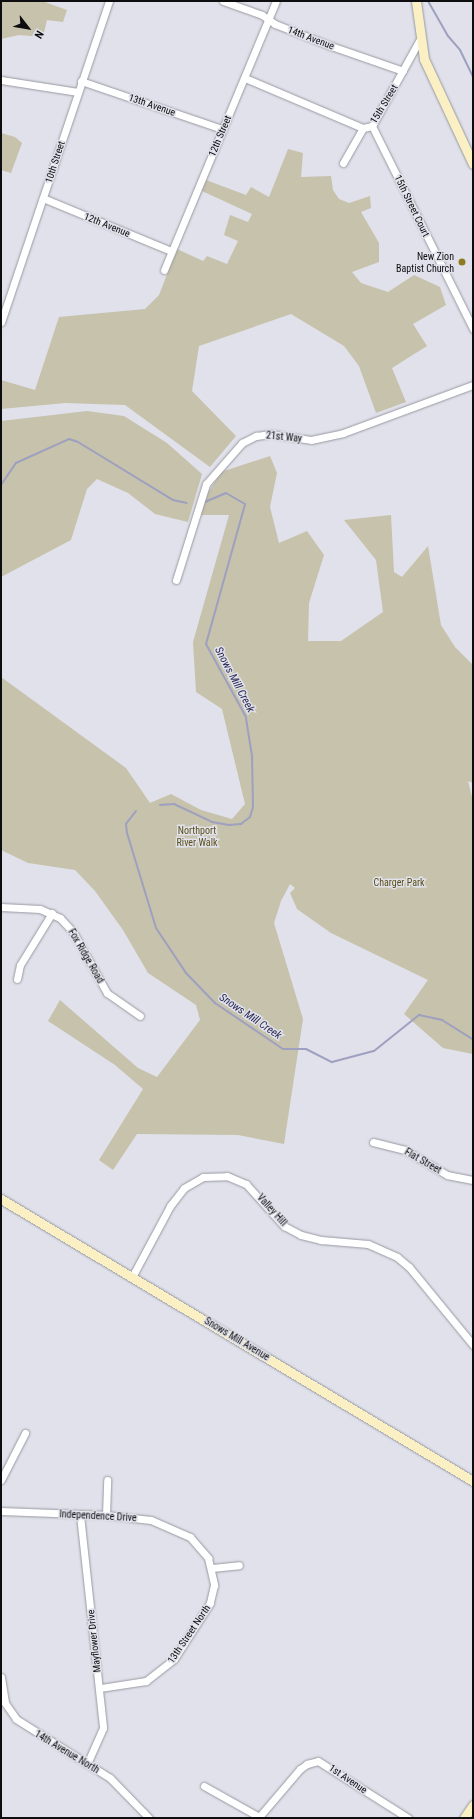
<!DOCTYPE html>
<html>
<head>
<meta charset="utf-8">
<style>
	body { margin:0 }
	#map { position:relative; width:474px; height:1819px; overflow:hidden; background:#e0e1ea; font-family:"Roboto Condensed",sans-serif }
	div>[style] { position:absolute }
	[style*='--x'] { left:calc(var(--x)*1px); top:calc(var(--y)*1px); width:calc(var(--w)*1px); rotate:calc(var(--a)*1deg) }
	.green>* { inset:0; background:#c7c2ac }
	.stream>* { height:2px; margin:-1px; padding:0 1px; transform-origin:1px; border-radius:1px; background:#9ea0bf }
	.roads { filter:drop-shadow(0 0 1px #9899a2) drop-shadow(0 0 1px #9899a2) }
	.street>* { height:7px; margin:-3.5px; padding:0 3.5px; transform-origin:3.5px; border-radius:3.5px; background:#fff }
	.secondary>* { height:9px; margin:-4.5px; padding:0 4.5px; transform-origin:4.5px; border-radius:4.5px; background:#faf0c3 }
	.dots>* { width:11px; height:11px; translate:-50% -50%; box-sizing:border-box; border:2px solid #e0e1ea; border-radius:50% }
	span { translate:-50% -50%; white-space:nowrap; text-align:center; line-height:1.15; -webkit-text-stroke:3px #e0e1ea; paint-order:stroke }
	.street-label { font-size:10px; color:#0d0d10 }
	.poi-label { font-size:10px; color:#0d0d10 }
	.right { translate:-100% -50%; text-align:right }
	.park-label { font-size:10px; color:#5b4f17 }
	.water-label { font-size:11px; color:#2b2b55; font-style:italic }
	.frame { position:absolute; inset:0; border:2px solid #0d0d10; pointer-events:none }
	.north { position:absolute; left:8px; top:8px; width:40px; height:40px; -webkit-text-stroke:3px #e0e1ea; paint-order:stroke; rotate:121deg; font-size:11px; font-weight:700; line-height:16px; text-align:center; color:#0d0d10 }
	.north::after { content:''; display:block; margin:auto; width:14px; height:18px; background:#0d0d10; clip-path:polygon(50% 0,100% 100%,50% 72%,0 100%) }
</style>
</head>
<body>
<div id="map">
	<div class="green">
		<div style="clip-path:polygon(1px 1px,42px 1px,67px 10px,63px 22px,47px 20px,43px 37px,19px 35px,1px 39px)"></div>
		<div style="clip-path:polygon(1px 133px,15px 137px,22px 143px,11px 173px,1px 170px)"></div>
		<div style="clip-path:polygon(288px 149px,303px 153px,301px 177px,331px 176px,333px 190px,339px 199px,349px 203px,370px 196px,371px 208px,361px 212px,379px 243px,379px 262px,352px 272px,361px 283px,388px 292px,414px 275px,440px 287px,446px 305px,413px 324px,427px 346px,392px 368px,406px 402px,376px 413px,359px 366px,344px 346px,291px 314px,199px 346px,192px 391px,236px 436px,210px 467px,125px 405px,65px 403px,1px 409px,1px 380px,35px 390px,59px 317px,145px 309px,159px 295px,177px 249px,203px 261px,207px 256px,227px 264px,238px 241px,224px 235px,230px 215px,248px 222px,252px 214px,202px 191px,206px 180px,246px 195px,251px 187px,269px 197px)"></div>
		<div style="clip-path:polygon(87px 411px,124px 416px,167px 443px,202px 474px,188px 522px,155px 514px,128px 493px,97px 479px,87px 489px,71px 540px,1px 577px,1px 421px)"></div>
		<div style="clip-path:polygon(270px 456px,277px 473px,270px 507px,279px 543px,307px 531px,324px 555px,309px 603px,308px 641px,341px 641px,383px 612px,376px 560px,344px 520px,391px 515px,394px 572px,402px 577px,428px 546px,441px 625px,455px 647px,473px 665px,473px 783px,468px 781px,473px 801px,473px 1054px,443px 1048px,404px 1014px,428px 980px,331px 933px,297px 909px,290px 893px,295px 888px,290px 884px,281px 901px,274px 923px,303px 1019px,284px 1144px,238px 1135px,137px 1134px,113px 1170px,99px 1160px,143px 1089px,115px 1065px,48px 1021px,60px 1000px,138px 1068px,157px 1077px,200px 1020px,196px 1005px,148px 973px,123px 930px,95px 891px,75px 870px,28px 863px,1px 850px,1px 677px,126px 768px,150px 803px,171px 794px,201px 810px,232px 819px,245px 804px,222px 709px,196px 692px,193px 642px,229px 515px,200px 515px,208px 493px,221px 472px)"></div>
	</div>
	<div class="stream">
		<div style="--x:428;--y:1;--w:40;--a:60.3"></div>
		<div style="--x:448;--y:36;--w:18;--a:49"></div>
		<div style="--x:460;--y:50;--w:30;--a:64"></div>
		<div style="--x:1;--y:485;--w:27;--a:-56"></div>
		<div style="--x:16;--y:463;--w:58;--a:-24.4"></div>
		<div style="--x:69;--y:439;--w:9;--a:18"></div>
		<div style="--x:78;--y:442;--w:111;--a:31.4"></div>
		<div style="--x:173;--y:500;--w:14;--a:12"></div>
		<div style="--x:160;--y:805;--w:14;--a:-4"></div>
		<div style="--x:174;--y:804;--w:42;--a:25.3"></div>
		<div style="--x:212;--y:822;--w:17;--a:10"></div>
		<div style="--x:229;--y:825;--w:12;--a:-5"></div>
		<div style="--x:241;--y:824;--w:11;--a:-38"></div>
		<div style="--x:250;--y:817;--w:10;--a:-73"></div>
		<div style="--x:253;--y:807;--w:51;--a:-91.1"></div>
		<div style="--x:252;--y:756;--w:39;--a:-99"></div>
		<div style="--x:246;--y:717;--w:83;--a:-118.7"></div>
		<div style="--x:206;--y:644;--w:145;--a:-74.4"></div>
		<div style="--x:245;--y:504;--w:22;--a:-150"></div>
		<div style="--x:226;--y:493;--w:23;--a:157"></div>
		<div style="--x:136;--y:811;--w:16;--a:128"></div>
		<div style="--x:126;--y:824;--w:9;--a:84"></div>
		<div style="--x:127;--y:833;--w:99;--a:73"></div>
		<div style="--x:156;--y:928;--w:54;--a:56.3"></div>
		<div style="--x:186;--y:973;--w:42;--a:46"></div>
		<div style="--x:215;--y:1003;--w:82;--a:34.1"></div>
		<div style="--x:283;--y:1049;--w:23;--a:0"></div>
		<div style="--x:306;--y:1049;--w:29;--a:27"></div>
		<div style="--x:332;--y:1062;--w:43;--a:-14.7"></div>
		<div style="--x:374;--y:1051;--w:58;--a:-38.7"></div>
		<div style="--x:419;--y:1015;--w:24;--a:12"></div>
		<div style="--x:442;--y:1020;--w:36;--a:32"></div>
	</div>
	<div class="roads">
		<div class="street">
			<div style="--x:223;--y:1;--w:41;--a:19.7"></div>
			<div style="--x:262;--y:15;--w:16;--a:35"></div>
			<div style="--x:275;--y:24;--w:60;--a:21.4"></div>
			<div style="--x:331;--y:46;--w:76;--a:19.1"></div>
			<div style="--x:245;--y:78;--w:128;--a:23"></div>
			<div style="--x:1;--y:80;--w:78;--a:8.9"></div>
			<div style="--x:81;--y:81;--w:149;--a:18.8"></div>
			<div style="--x:372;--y:126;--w:227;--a:63.5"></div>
			<div style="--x:343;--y:163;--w:40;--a:-60.3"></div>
			<div style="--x:363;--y:128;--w:9;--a:-13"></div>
			<div style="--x:372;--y:126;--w:99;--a:-61.1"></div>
			<div style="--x:43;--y:198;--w:139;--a:22.5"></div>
			<div style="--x:164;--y:270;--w:291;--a:-67.4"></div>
			<div style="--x:1;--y:322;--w:339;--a:-71.4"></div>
			<div style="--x:176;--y:580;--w:101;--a:-72.6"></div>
			<div style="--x:206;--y:484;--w:55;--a:-48.7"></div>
			<div style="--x:242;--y:443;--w:16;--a:-27"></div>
			<div style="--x:256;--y:436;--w:15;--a:-8"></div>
			<div style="--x:271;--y:434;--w:40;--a:8.5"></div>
			<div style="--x:311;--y:440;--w:33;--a:-12"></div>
			<div style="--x:343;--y:433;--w:139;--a:-20.3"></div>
			<div style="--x:1;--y:907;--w:39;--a:3"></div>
			<div style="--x:40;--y:909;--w:22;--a:24"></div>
			<div style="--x:60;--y:918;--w:19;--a:47"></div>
			<div style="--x:73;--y:932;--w:70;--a:60.9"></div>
			<div style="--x:107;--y:993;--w:40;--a:34.9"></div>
			<div style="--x:17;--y:979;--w:14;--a:-78"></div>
			<div style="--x:20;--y:965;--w:61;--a:-58.4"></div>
			<div style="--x:373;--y:1142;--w:33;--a:14"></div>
			<div style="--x:405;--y:1150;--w:49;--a:30.8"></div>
			<div style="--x:447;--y:1175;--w:26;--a:11"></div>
			<div style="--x:132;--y:1277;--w:81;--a:-61.8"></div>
			<div style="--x:170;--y:1206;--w:23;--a:-52"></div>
			<div style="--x:184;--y:1188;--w:22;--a:-30"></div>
			<div style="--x:203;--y:1177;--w:24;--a:-2"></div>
			<div style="--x:227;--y:1176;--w:21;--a:23"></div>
			<div style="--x:246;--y:1184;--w:57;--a:47.9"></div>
			<div style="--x:284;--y:1226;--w:19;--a:28"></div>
			<div style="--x:301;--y:1235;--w:21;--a:14"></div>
			<div style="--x:321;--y:1240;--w:47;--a:4.9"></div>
			<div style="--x:368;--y:1244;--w:32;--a:24"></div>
			<div style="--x:397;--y:1257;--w:16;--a:40"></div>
			<div style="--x:409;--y:1267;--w:101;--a:50.6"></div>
			<div style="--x:1;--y:1480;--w:53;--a:-62.9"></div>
			<div style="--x:1;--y:1511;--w:105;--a:2.2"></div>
			<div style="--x:106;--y:1515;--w:45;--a:6.3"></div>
			<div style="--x:151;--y:1520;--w:43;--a:23.6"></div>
			<div style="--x:190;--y:1537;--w:28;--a:49"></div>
			<div style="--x:208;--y:1558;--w:28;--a:77"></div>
			<div style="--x:214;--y:1585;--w:18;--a:103"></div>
			<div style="--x:210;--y:1603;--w:67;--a:122.7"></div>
			<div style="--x:174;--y:1659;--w:36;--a:142"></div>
			<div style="--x:146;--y:1681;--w:47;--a:171.3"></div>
			<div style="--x:80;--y:1515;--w:214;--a:83.8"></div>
			<div style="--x:103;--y:1728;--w:39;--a:114"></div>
			<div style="--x:106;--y:1515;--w:35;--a:-88"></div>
			<div style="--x:212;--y:1568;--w:27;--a:-6"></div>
			<div style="--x:1;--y:1677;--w:26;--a:81"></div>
			<div style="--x:5;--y:1703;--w:19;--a:55"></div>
			<div style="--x:16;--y:1719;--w:111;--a:32.1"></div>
			<div style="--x:110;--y:1778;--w:56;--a:45.7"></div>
			<div style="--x:204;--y:1786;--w:65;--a:29.3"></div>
			<div style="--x:259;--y:1817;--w:63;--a:-49.5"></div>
			<div style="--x:300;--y:1769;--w:9;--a:-36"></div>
			<div style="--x:307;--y:1764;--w:11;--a:-15"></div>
			<div style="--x:318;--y:1761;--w:107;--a:32.3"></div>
		</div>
		<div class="secondary">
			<div style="--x:416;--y:1;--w:59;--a:82.1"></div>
			<div style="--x:424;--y:59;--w:116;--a:65"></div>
			<div style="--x:1;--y:1199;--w:550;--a:30.86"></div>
			<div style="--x:464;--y:1818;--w:16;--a:-55"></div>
		</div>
	</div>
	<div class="dots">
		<div style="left:462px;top:262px;background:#8f7c22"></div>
	</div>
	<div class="street-label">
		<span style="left:311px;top:38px;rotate:21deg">14th Avenue</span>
		<span style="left:384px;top:104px;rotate:-59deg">15th Street</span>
		<span style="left:152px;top:105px;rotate:19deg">13th Avenue</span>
		<span style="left:220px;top:136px;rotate:-67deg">12th Street</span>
		<span style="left:55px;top:162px;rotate:-72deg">10th Street</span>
		<span style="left:412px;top:206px;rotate:64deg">15th Street Court</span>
		<span style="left:107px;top:225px;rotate:22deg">12th Avenue</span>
		<span style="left:284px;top:437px;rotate:6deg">21st Way</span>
		<span style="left:86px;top:956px;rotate:60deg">Fox Ridge Road</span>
		<span style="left:423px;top:1161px;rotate:30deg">Flat Street</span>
		<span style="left:272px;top:1210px;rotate:48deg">Valley Hill</span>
		<span style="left:237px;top:1339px;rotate:31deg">Snows Mill Avenue</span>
		<span style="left:98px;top:1516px;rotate:3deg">Independence Drive</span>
		<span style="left:189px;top:1634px;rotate:-56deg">13th Street North</span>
		<span style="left:94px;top:1641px;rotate:-96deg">Mayflower Drive</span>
		<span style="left:67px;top:1752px;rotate:31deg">14th Avenue North</span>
		<span style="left:348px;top:1779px;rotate:34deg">1st Avenue</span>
	</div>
	<div class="poi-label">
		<span class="right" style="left:454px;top:262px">New Zion<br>Baptist Church</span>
	</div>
	<div class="park-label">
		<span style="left:197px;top:836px">Northport<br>River Walk</span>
		<span style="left:399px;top:883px">Charger Park</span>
	</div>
	<div class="water-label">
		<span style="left:234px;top:680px;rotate:62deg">Snows Mill Creek</span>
		<span style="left:250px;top:1017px;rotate:34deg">Snows Mill Creek</span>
	</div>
	<div class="frame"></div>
	<div class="north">N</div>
</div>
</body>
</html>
